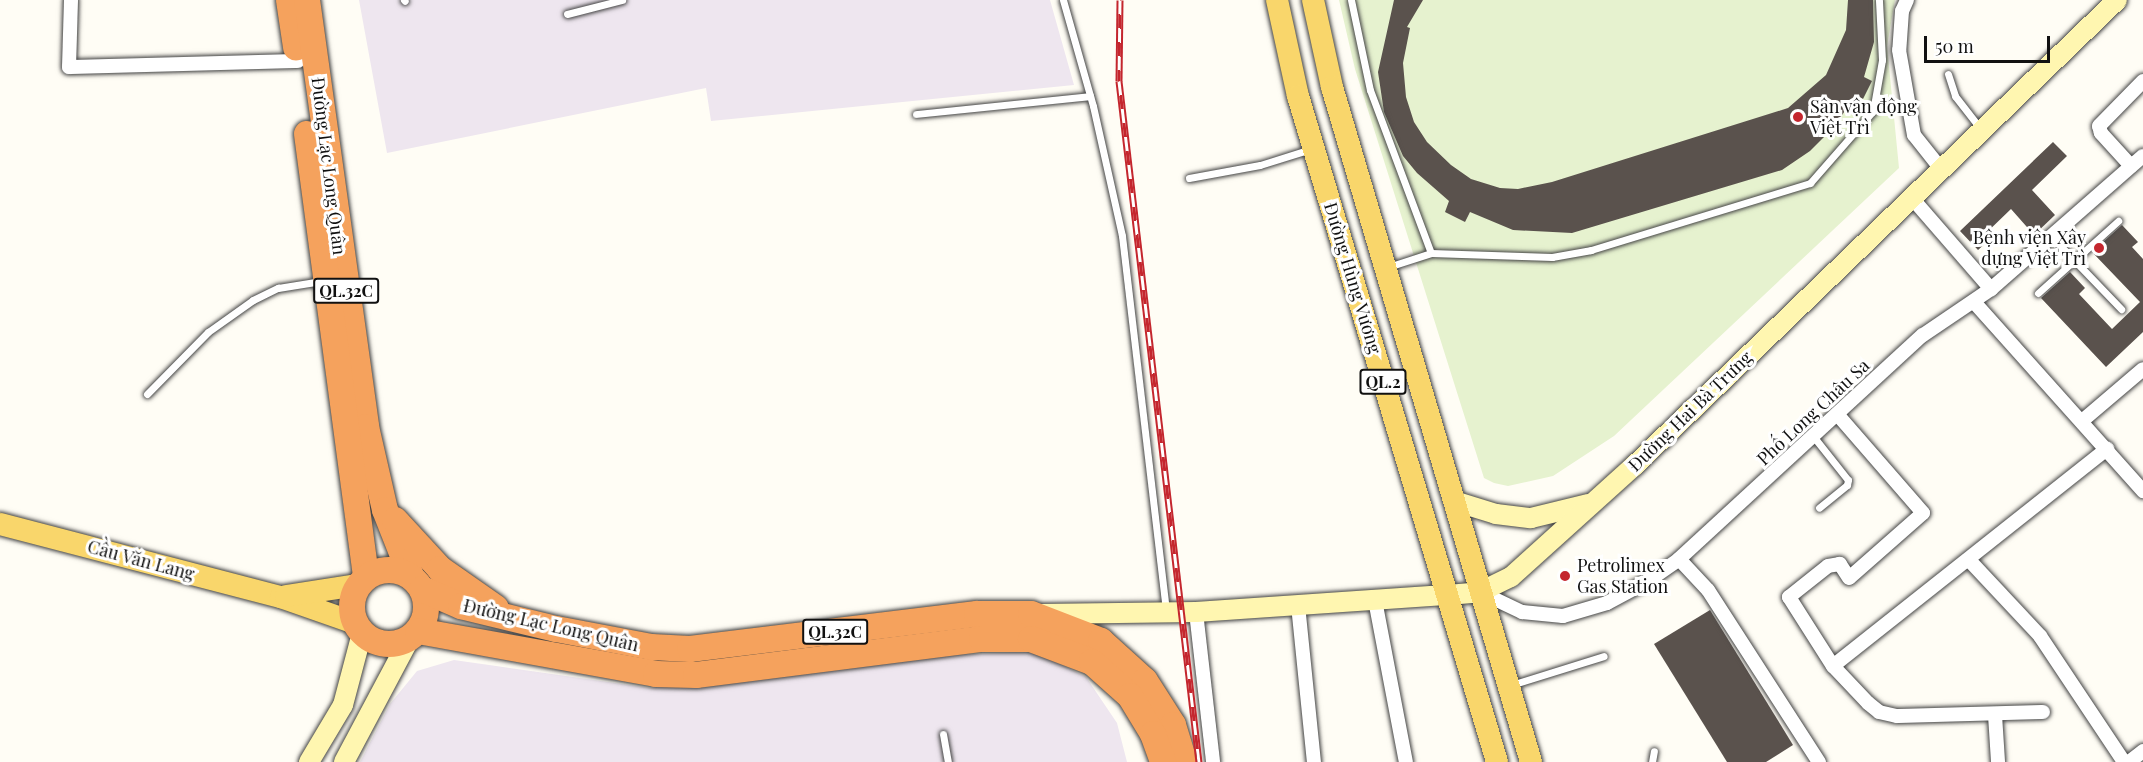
<!DOCTYPE html>
<html>
<head>
<meta charset="utf-8">
<style>
	body { margin:0 }
	#map { position:relative; width:2143px; height:762px; overflow:hidden; background:#fffdf5; font-family:"Playfair Display",serif }
	div>[style] { position:absolute }
	[style*='--x'] { left:calc(var(--x)*1px); top:calc(var(--y)*1px); width:calc(var(--w)*1px); rotate:calc(var(--a)*1deg) }
	.industrial>* { inset:0; background:#eee6ef }
	.pitch>* { inset:0; background:#e6f2cf }
	.building>* { inset:0; background:#5a524d }
	.roads { filter:drop-shadow(0 0 2px #444) drop-shadow(0 0 2px #444) }
	.lane>* { height:7px; margin:-3.5px; padding:0 3.5px; transform-origin:3.5px; border-radius:3.5px; background:#fff }
	.street>* { height:14px; margin:-7px; padding:0 7px; transform-origin:7px; border-radius:7px; background:#fff }
	.secondary>* { height:20px; margin:-10px; padding:0 10px; transform-origin:10px; border-radius:10px; background:#fff6b0 }
	.primary>* { height:22px; margin:-11px; padding:0 11px; transform-origin:11px; border-radius:11px; background:#f9d66b }
	.highway>* { height:26px; margin:-13px; padding:0 13px; transform-origin:13px; border-radius:13px; background:#f5a25d }
	.highway>.ring { margin:-13px; padding:0; box-sizing:content-box; background:none; border:26px solid #f5a25d; border-radius:50% }
	.rail>* { height:7px; margin-top:-3.5px; transform-origin:0; background:repeating-linear-gradient(90deg,#fff 0 14px,#c4262e 0 28px); box-sizing:border-box; border-block:2px solid #c4262e }
	.dots>* { width:16px; height:16px; translate:-50% -50%; box-sizing:border-box; border:3px solid #fff; border-radius:50% }
	span { translate:-50% -50%; white-space:nowrap; text-align:center; line-height:1.15; -webkit-text-stroke:6px #fff; paint-order:stroke }
	.shield-label span { padding:2px 4px; background:#fff; border:2px solid; border-radius:4px; -webkit-text-stroke-width:0 }
	.shield-label { font-size:16px; color:#111; font-weight:700 }
	.poi-label { font-size:18px; color:#111 }
	.left { translate:0 -50%; text-align:left }
	.right { translate:-100% -50%; text-align:right }
	.street-label { font-size:18px; color:#111 }
	.scale { position:absolute; left:1924px; top:36px; width:126px; height:27px; box-sizing:border-box; border:3px solid #111; border-top:0; padding-left:8px; font-size:18px; line-height:21px; white-space:nowrap; color:#111; -webkit-text-stroke:4px #fff; paint-order:stroke }
</style>
</head>
<body>
<div id="map">
	<div class="industrial">
		<div style="clip-path:polygon(359px 0,1050px 0,1074px 85px,711px 121px,706px 88px,387px 153px)"></div>
		<div style="clip-path:polygon(1036px 652px,1086px 677px,1117px 723px,1127px 762px,360px 762px,390px 704px,417px 671px,454px 660px,650px 688px,919px 656px)"></div>
	</div>
	<div class="pitch">
		<div style="clip-path:polygon(1339px 0,1895px 0,1887px 46px,1899px 168px,1614px 436px,1553px 476px,1508px 486px,1494px 483px,1484px 478px,1355px 69px)"></div>
	</div>
	<div class="building">
		<div style="clip-path:polygon(1394px 0,1423px 0,1407px 27px,1410px 28px,1403px 63px,1406px 97px,1414px 122px,1427px 142px,1451px 165px,1471px 179px,1500px 188px,1518px 189px,1552px 182px,1788px 108px,1826px 75px,1846px 30px,1848px 0,1873px 0,1874px 42px,1864px 77px,1872px 81px,1863px 99px,1856px 95px,1833px 128px,1810px 151px,1782px 170px,1572px 233px,1513px 230px,1470px 212px,1465px 222px,1445px 212px,1449px 201px,1417px 173px,1403px 156px,1384px 112px,1378px 72px)"></div>
		<div style="clip-path:polygon(2053px 142px,2067px 156px,2032px 190px,2055px 215px,2034px 235px,2011px 209px,1983px 236px,1988px 241px,1978px 250px,1960px 231px)"></div>
		<div style="clip-path:polygon(2122px 225px,2138px 242px,2132px 247px,2143px 259px,2143px 332px,2106px 367px,2041px 298px,2070px 272px,2085px 288px,2079px 294px,2112px 329px,2140px 302px,2092px 252px)"></div>
		<div style="clip-path:polygon(1710px 610px,1793px 745px,1766px 762px,1727px 762px,1654px 644px)"></div>
	</div>
	<div class="roads">
		<div class="lane">
			<div style="--x:404;--y:0;--w:1;--a:45"></div>
			<div style="--x:1063;--y:0;--w:110;--a:74.2"></div>
			<div style="--x:1093;--y:106;--w:133;--a:77.4"></div>
			<div style="--x:1122;--y:236;--w:377;--a:83.3"></div>
			<div style="--x:1351;--y:0;--w:92;--a:78.1"></div>
			<div style="--x:1370;--y:90;--w:174;--a:69.5"></div>
			<div style="--x:567;--y:14;--w:57;--a:-14.3"></div>
			<div style="--x:1948;--y:74;--w:23;--a:72"></div>
			<div style="--x:1955;--y:96;--w:41;--a:52"></div>
			<div style="--x:916;--y:114;--w:175;--a:-5.9"></div>
			<div style="--x:1189;--y:178;--w:72;--a:-10.4"></div>
			<div style="--x:1260;--y:165;--w:53;--a:-17.4"></div>
			<div style="--x:2052;--y:237;--w:100;--a:46.2"></div>
			<div style="--x:1388;--y:267;--w:45;--a:-18"></div>
			<div style="--x:1431;--y:253;--w:121;--a:1.9"></div>
			<div style="--x:1552;--y:257;--w:40;--a:-10"></div>
			<div style="--x:1591;--y:250;--w:229;--a:-17"></div>
			<div style="--x:1810;--y:183;--w:96;--a:-48.8"></div>
			<div style="--x:1873;--y:111;--w:52;--a:-80"></div>
			<div style="--x:1882;--y:60;--w:60;--a:-92.9"></div>
			<div style="--x:2038;--y:293;--w:108;--a:-42"></div>
			<div style="--x:147;--y:394;--w:87;--a:-45.5"></div>
			<div style="--x:208;--y:332;--w:55;--a:-35.4"></div>
			<div style="--x:253;--y:300;--w:28;--a:-26"></div>
			<div style="--x:278;--y:288;--w:44;--a:-9.2"></div>
			<div style="--x:1813;--y:436;--w:56;--a:51.5"></div>
			<div style="--x:1848;--y:480;--w:5;--a:101"></div>
			<div style="--x:1847;--y:485;--w:36;--a:141"></div>
			<div style="--x:1511;--y:685;--w:97;--a:-17.3"></div>
			<div style="--x:943;--y:734;--w:28;--a:80"></div>
			<div style="--x:1652;--y:762;--w:11;--a:-80"></div>
		</div>
		<div class="street">
			<div style="--x:71;--y:0;--w:67;--a:91.7"></div>
			<div style="--x:69;--y:67;--w:229;--a:-1.5"></div>
			<div style="--x:1907;--y:0;--w:12;--a:114"></div>
			<div style="--x:1902;--y:11;--w:39;--a:94"></div>
			<div style="--x:1899;--y:50;--w:86;--a:80"></div>
			<div style="--x:1914;--y:135;--w:43;--a:51.5"></div>
			<div style="--x:2131;--y:166;--w:45;--a:-132.3"></div>
			<div style="--x:2101;--y:133;--w:7;--a:-106"></div>
			<div style="--x:2099;--y:126;--w:63;--a:-45.6"></div>
			<div style="--x:1911;--y:197;--w:122;--a:49"></div>
			<div style="--x:1974;--y:302;--w:254;--a:48.2"></div>
			<div style="--x:1837;--y:414;--w:131;--a:49"></div>
			<div style="--x:1923;--y:513;--w:98;--a:138.7"></div>
			<div style="--x:1849;--y:578;--w:17;--a:-123"></div>
			<div style="--x:1840;--y:564;--w:12;--a:171"></div>
			<div style="--x:1828;--y:566;--w:50;--a:141.5"></div>
			<div style="--x:1789;--y:597;--w:82;--a:57.5"></div>
			<div style="--x:1833;--y:666;--w:51;--a:46.6"></div>
			<div style="--x:1868;--y:703;--w:14;--a:39"></div>
			<div style="--x:1879;--y:712;--w:18;--a:13"></div>
			<div style="--x:1897;--y:716;--w:146;--a:-1.6"></div>
			<div style="--x:2082;--y:421;--w:80;--a:-40.4"></div>
			<div style="--x:1679;--y:559;--w:42;--a:46.9"></div>
			<div style="--x:1708;--y:590;--w:205;--a:57.2"></div>
			<div style="--x:1969;--y:560;--w:104;--a:46.9"></div>
			<div style="--x:2040;--y:636;--w:151;--a:56.3"></div>
			<div style="--x:1480;--y:592;--w:47;--a:25.5"></div>
			<div style="--x:1522;--y:612;--w:41;--a:5.6"></div>
			<div style="--x:1563;--y:616;--w:46;--a:-16.5"></div>
			<div style="--x:1607;--y:603;--w:47;--a:-28.2"></div>
			<div style="--x:1648;--y:581;--w:38;--a:-35"></div>
			<div style="--x:1679;--y:559;--w:331;--a:-42.6"></div>
			<div style="--x:1923;--y:335;--w:82;--a:-34.1"></div>
			<div style="--x:1991;--y:289;--w:202;--a:-41.2"></div>
			<div style="--x:1375;--y:600;--w:165;--a:79.2"></div>
			<div style="--x:1298;--y:605;--w:158;--a:84.2"></div>
			<div style="--x:1196;--y:612;--w:151;--a:83.5"></div>
			<div style="--x:1833;--y:666;--w:350;--a:-38.4"></div>
			<div style="--x:1995;--y:715;--w:47;--a:86.3"></div>
			<div style="--x:2129;--y:762;--w:18;--a:-38"></div>
		</div>
		<div class="secondary">
			<div style="--x:1454;--y:501;--w:44;--a:17.2"></div>
			<div style="--x:1496;--y:514;--w:35;--a:7"></div>
			<div style="--x:1531;--y:518;--w:59;--a:-13.8"></div>
			<div style="--x:1041;--y:614;--w:155;--a:-0.7"></div>
			<div style="--x:1196;--y:612;--w:253;--a:-3.9"></div>
			<div style="--x:1448;--y:595;--w:32;--a:-5"></div>
			<div style="--x:1480;--y:592;--w:34;--a:-26"></div>
			<div style="--x:1511;--y:577;--w:166;--a:-42.1"></div>
			<div style="--x:1634;--y:466;--w:671;--a:-43.97"></div>
			<div style="--x:309;--y:762;--w:66;--a:-59.2"></div>
			<div style="--x:343;--y:705;--w:74;--a:-75.2"></div>
			<div style="--x:344;--y:762;--w:140;--a:-62"></div>
		</div>
		<div class="primary">
			<div style="--x:1277;--y:0;--w:98;--a:77.7"></div>
			<div style="--x:1298;--y:96;--w:695;--a:73.36"></div>
			<div style="--x:1313;--y:0;--w:89;--a:77.7"></div>
			<div style="--x:1332;--y:87;--w:704;--a:73.57"></div>
			<div style="--x:0;--y:524;--w:290;--a:14.6"></div>
			<div style="--x:281;--y:597;--w:78;--a:19.4"></div>
			<div style="--x:286;--y:596;--w:73;--a:-8.7"></div>
		</div>
		<div class="highway">
			<div style="--x:289;--y:0;--w:48;--a:81.5"></div>
			<div style="--x:307;--y:0;--w:431;--a:82.1"></div>
			<div style="--x:366;--y:427;--w:85;--a:77.1"></div>
			<div style="--x:385;--y:510;--w:71;--a:68.5"></div>
			<div style="--x:307;--y:134;--w:447;--a:82.4"></div>
			<div style="--x:395;--y:520;--w:67;--a:47.4"></div>
			<div style="--x:440;--y:569;--w:68;--a:34.9"></div>
			<div class="ring" style="left:352px;top:570px;width:48px;height:48px"></div>
			<div style="--x:422;--y:589;--w:43;--a:23.6"></div>
			<div style="--x:461;--y:606;--w:98;--a:13.6"></div>
			<div style="--x:556;--y:629;--w:97;--a:10.7"></div>
			<div style="--x:651;--y:647;--w:39;--a:3"></div>
			<div style="--x:690;--y:649;--w:289;--a:-7"></div>
			<div style="--x:977;--y:614;--w:54;--a:0"></div>
			<div style="--x:1031;--y:614;--w:75;--a:21.1"></div>
			<div style="--x:1101;--y:641;--w:59;--a:42.3"></div>
			<div style="--x:1145;--y:681;--w:52;--a:57.5"></div>
			<div style="--x:1173;--y:725;--w:39;--a:73"></div>
			<div style="--x:418;--y:631;--w:242;--a:10.2"></div>
			<div style="--x:656;--y:674;--w:40;--a:1.4"></div>
			<div style="--x:696;--y:675;--w:288;--a:-7.2"></div>
			<div style="--x:982;--y:639;--w:49;--a:0"></div>
			<div style="--x:1031;--y:639;--w:65;--a:20.7"></div>
			<div style="--x:1092;--y:662;--w:51;--a:41.8"></div>
			<div style="--x:1130;--y:696;--w:44;--a:58.8"></div>
			<div style="--x:1153;--y:734;--w:30;--a:70"></div>
		</div>
	</div>
	<div class="rail">
		<div style="--x:1120;--y:0;--w:81;--a:90.7"></div>
		<div style="--x:1119;--y:81;--w:686;--a:83.3"></div>
	</div>
	<div class="dots">
		<div style="left:1798px;top:117px;background:#c4262e"></div>
		<div style="left:2099px;top:248px;background:#c4262e"></div>
		<div style="left:1565px;top:576px;background:#c4262e"></div>
	</div>
	<div class="shield-label">
		<span style="left:346px;top:291px">QL.32C</span>
		<span style="left:1383px;top:382px">QL.2</span>
		<span style="left:835px;top:632px">QL.32C</span>
	</div>
	<div class="poi-label">
		<span class="left" style="left:1810px;top:117px">Sân vận động<br>Việt Trì</span>
		<span class="right" style="left:2086px;top:248px">Bệnh viện Xây<br>dựng Việt Trì</span>
		<span class="left" style="left:1577px;top:576px">Petrolimex<br>Gas Station</span>
	</div>
	<div class="street-label">
		<span style="left:329px;top:166px;rotate:83deg">Đường Lạc Long Quân</span>
		<span style="left:1353px;top:278px;rotate:73deg">Đường Hùng Vương</span>
		<span style="left:1690px;top:411px;rotate:-44deg">Đường Hai Bà Trưng</span>
		<span style="left:1813px;top:412px;rotate:-43deg">Phố Long Châu Sa</span>
		<span style="left:141px;top:560px;rotate:15deg">Cầu Văn Lang</span>
		<span style="left:551px;top:625px;rotate:13deg">Đường Lạc Long Quân</span>
	</div>
	<div class="scale">50 m</div>
</div>
</body>
</html>
